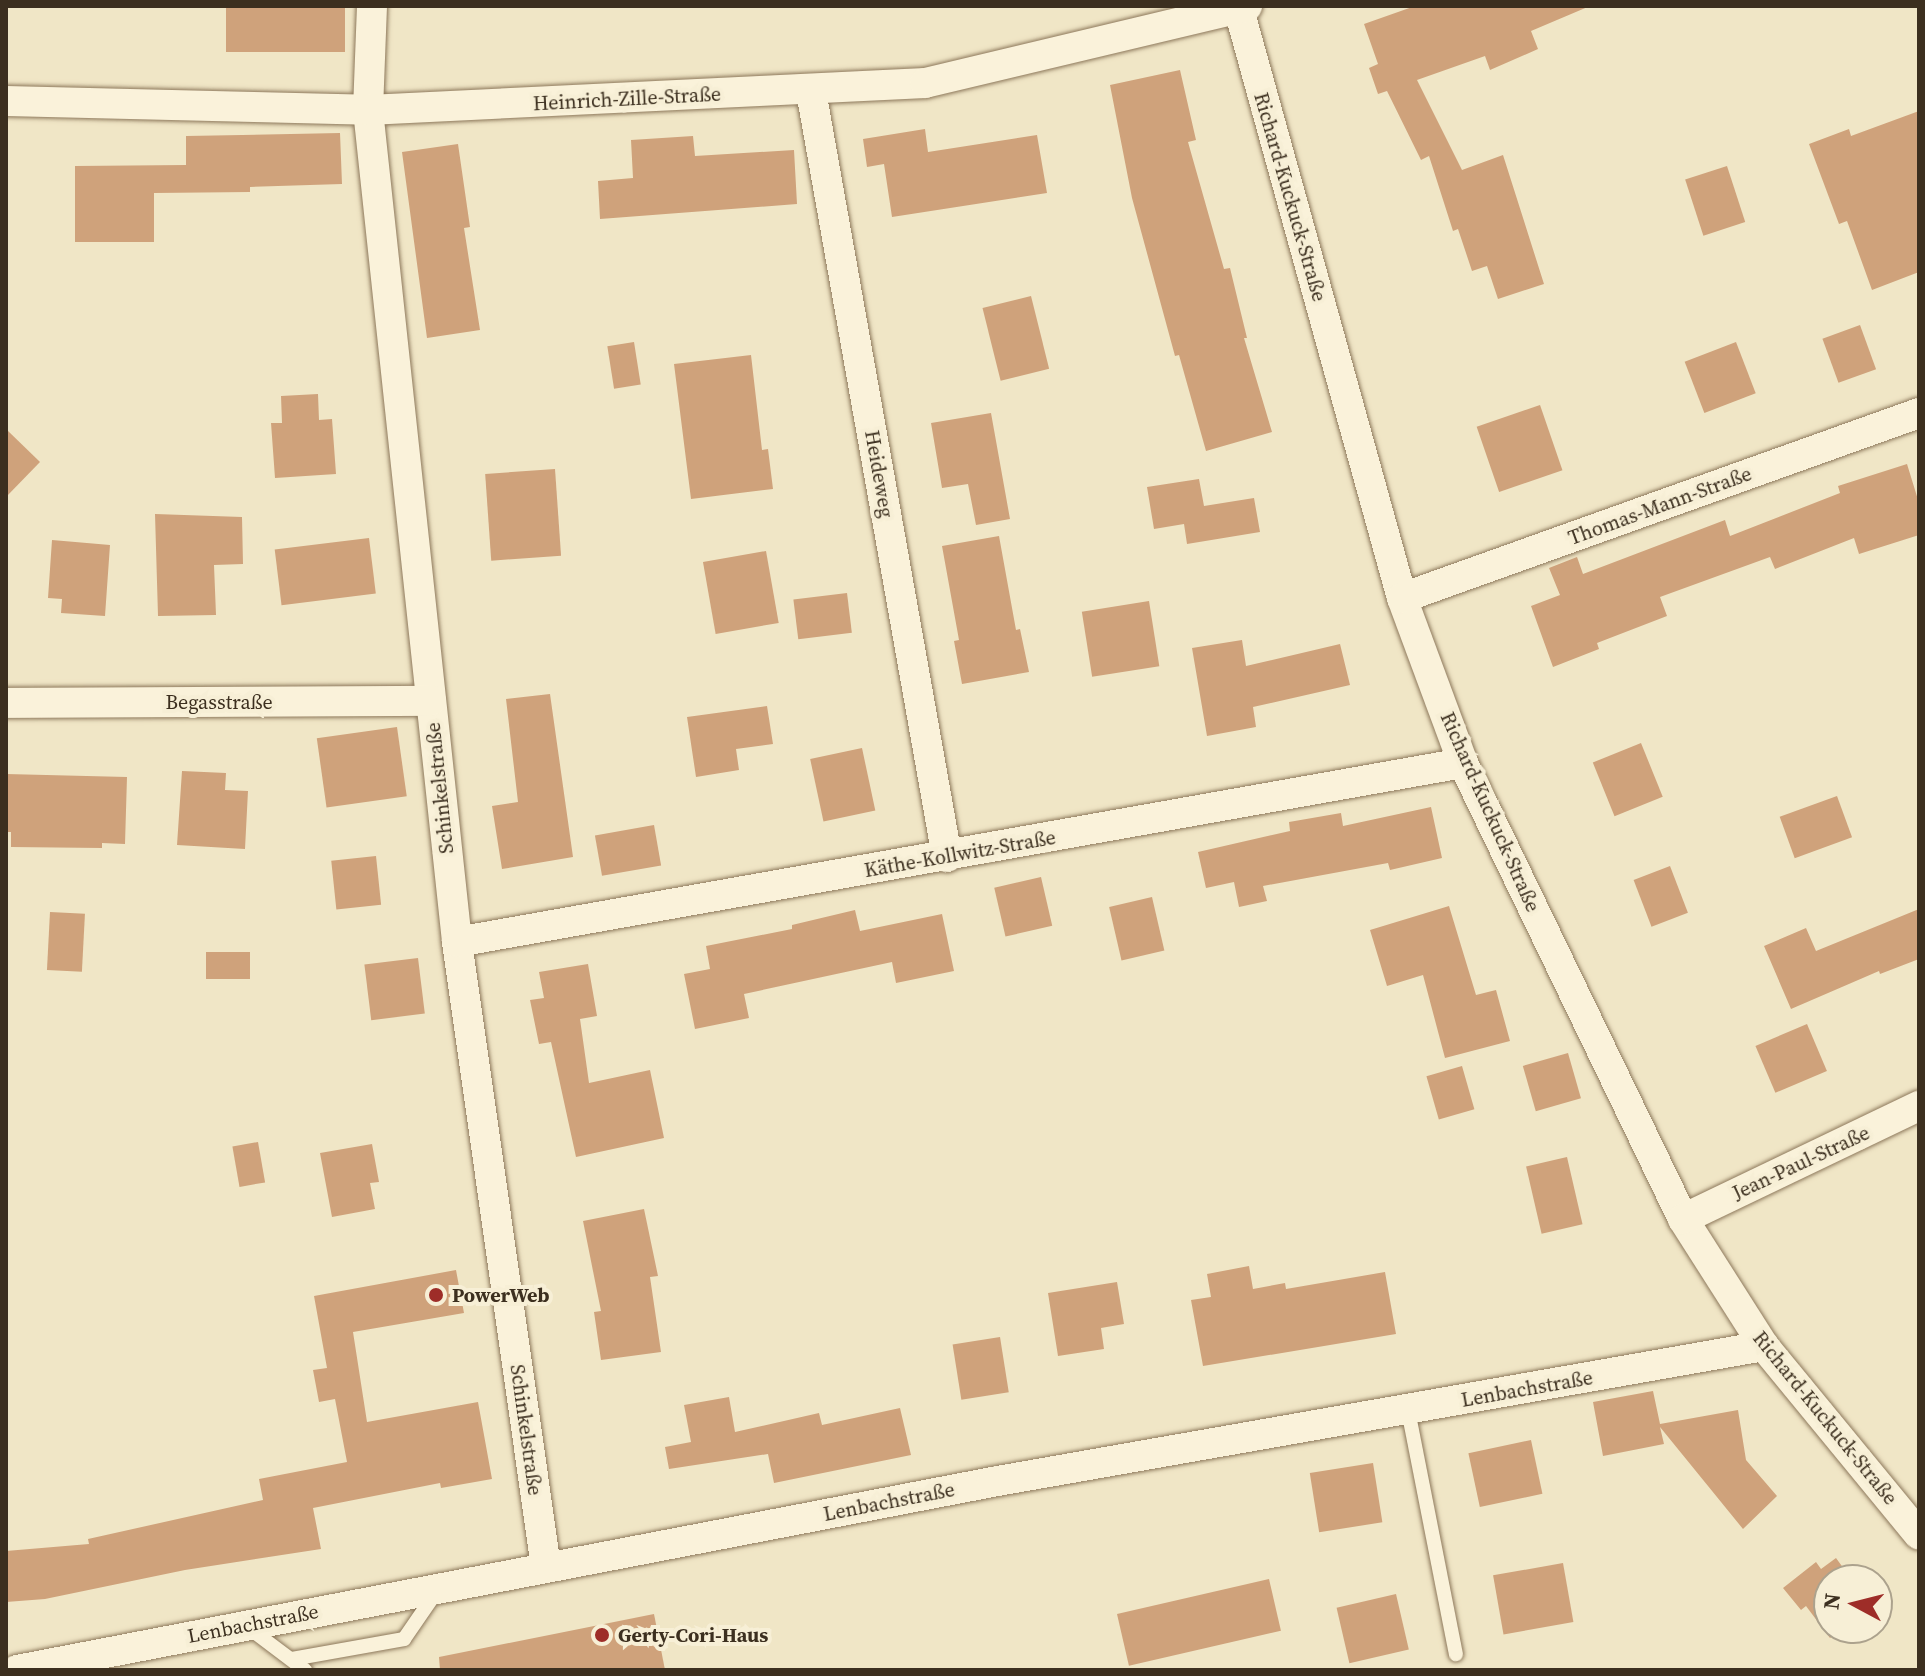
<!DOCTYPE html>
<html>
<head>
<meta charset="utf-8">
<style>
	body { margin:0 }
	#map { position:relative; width:1925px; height:1676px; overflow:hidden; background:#f0e6c6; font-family:"Source Serif 4",serif }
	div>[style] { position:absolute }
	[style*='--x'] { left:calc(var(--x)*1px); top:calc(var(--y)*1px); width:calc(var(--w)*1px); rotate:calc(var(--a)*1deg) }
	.building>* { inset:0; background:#cfa27b; transform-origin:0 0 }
	.roads { filter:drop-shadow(0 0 2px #8d785b) drop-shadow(0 0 2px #8d785b) }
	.lane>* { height:14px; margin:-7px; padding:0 7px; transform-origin:7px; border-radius:7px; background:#faf2da }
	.street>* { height:30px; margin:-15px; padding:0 15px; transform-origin:15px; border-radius:15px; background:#faf2da }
	.dots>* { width:22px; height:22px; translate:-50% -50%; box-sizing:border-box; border:4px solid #f7efd6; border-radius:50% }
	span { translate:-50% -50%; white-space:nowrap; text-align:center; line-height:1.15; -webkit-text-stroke:8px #f7efd6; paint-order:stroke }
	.street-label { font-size:20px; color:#3c2f1f }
	.poi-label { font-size:20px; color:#3c2f1f; font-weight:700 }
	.left { translate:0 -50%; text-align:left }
	.frame { position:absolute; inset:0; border:8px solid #3c2f1f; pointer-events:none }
	.north { position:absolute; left:1813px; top:1564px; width:80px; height:80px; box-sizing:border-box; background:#f7efd6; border:2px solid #aca28d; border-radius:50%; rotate:277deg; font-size:22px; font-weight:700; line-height:32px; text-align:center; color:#3c2f1f }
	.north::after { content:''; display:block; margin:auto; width:28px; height:36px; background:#9e2d28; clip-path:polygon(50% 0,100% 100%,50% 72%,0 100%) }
</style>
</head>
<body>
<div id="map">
	<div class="building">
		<div style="left:226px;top:6px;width:119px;height:46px"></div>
		<div style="clip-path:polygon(1415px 6px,1590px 6px,1531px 31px,1538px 49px,1490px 70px,1485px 56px,1417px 80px,1462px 170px,1503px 155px,1544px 284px,1498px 299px,1487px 266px,1472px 271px,1458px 229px,1453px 231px,1429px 156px,1421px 160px,1387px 91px,1378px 94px,1369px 68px,1378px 64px,1364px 24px)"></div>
		<div style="clip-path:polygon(1180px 70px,1196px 140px,1188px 142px,1224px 269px,1230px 268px,1247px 338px,1244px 338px,1272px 432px,1206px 451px,1179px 355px,1175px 356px,1132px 198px,1110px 85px)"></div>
		<div style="clip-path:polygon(1919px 111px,1919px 272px,1872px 290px,1847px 221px,1839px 224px,1809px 144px,1849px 129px,1851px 136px)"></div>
		<div style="clip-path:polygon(925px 129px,928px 152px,1037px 135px,1047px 193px,892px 217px,884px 164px,867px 167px,863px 139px)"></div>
		<div style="clip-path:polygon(340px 133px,342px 184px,250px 187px,250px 192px,154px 193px,154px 242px,75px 242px,75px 166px,186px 165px,186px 136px)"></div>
		<div style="clip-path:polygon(693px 136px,695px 156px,794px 150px,797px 204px,600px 219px,598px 181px,633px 178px,631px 140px)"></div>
		<div style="clip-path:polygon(458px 144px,470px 227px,464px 228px,480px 330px,427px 338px,402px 152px)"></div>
		<div style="left:1727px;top:166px;width:59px;height:44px;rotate:72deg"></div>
		<div style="left:1031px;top:296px;width:75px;height:50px;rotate:76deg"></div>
		<div style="left:1860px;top:325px;width:47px;height:40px;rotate:70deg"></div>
		<div style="left:634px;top:342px;width:43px;height:27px;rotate:81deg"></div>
		<div style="left:1736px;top:342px;width:55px;height:55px;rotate:69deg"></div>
		<div style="clip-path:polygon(751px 355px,762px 450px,768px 449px,773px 489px,691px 499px,674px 364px)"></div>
		<div style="clip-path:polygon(318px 394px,319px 420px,332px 419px,336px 474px,275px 478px,271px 423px,282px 423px,281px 396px)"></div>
		<div style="left:1540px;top:405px;width:69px;height:67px;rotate:71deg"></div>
		<div style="clip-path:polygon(991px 413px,1010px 519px,976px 525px,968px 484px,942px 488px,931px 423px)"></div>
		<div style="clip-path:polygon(6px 429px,40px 462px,6px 497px)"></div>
		<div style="clip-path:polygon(1907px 464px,1919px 503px,1919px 535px,1859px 554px,1854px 538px,1775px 569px,1770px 557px,1660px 597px,1667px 616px,1597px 643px,1599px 649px,1553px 667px,1531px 606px,1560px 595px,1549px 568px,1577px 557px,1583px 574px,1725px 520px,1730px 536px,1840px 493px,1838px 486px)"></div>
		<div style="left:555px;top:469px;width:87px;height:70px;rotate:86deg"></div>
		<div style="clip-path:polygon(1199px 479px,1204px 506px,1254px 498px,1260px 532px,1187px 544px,1184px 524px,1154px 529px,1147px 487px)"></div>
		<div style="clip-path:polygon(155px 514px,242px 517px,243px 564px,214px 565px,216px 615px,158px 616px)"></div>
		<div style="clip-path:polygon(999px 536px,1016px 630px,1020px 629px,1029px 672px,962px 684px,954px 641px,959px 640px,942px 546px)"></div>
		<div style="left:369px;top:538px;width:56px;height:95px;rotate:83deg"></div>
		<div style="clip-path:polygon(52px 540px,110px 545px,105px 616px,61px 613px,62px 599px,48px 598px)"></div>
		<div style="left:766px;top:551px;width:73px;height:64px;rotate:80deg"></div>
		<div style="left:847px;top:593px;width:40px;height:54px;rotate:83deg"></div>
		<div style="left:1149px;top:601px;width:66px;height:68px;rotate:81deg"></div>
		<div style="clip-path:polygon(1242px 640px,1246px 666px,1340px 644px,1350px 685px,1253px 707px,1256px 727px,1207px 736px,1192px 648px)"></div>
		<div style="clip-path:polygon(550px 694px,573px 857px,502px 869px,492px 806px,518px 802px,506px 699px)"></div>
		<div style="clip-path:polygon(767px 706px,773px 744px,736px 749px,739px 770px,696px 777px,687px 717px)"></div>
		<div style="left:397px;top:727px;width:70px;height:81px;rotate:82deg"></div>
		<div style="left:1641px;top:743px;width:58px;height:52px;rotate:68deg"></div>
		<div style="left:862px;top:748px;width:64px;height:53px;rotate:78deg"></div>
		<div style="clip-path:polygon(182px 771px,226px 773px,225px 790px,248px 791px,245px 849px,177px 845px)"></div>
		<div style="clip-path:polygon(6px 774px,127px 777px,125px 844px,102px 843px,102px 848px,11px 847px,11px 832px,6px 832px)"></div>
		<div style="left:1837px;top:796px;width:44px;height:61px;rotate:70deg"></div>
		<div style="clip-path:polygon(1431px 807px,1442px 858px,1390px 870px,1388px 863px,1263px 886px,1267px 901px,1239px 907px,1234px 882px,1206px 888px,1198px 852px,1290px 831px,1289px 822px,1341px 813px,1343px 826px)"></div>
		<div style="left:654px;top:825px;width:41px;height:60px;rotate:80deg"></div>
		<div style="left:376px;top:856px;width:49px;height:45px;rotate:84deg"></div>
		<div style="left:1670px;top:866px;width:50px;height:39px;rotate:69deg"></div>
		<div style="left:1041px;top:877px;width:50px;height:48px;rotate:77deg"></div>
		<div style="left:1152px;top:897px;width:55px;height:44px;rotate:77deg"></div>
		<div style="clip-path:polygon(1449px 906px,1476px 995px,1496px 990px,1510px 1041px,1445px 1058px,1423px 975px,1387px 986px,1370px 930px)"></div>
		<div style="clip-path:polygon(1919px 909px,1919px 959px,1880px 974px,1879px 971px,1791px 1009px,1764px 946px,1806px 928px,1816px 951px)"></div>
		<div style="clip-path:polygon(855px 910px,860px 931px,942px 914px,954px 971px,896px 983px,892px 962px,744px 994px,749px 1018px,695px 1029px,684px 974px,710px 969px,706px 946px,792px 929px,792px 925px)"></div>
		<div style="left:50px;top:912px;width:35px;height:58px;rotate:3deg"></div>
		<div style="left:250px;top:952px;width:27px;height:44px;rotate:90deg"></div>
		<div style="left:418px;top:958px;width:56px;height:54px;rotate:83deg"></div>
		<div style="clip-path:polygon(588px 964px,597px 1016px,580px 1019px,589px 1083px,650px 1070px,664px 1138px,576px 1157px,551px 1042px,539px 1044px,530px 1000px,544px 998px,539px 972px)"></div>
		<div style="left:1807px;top:1024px;width:51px;height:56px;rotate:67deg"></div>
		<div style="left:1568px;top:1053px;width:47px;height:47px;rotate:74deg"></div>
		<div style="left:1462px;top:1066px;width:45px;height:37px;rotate:74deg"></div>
		<div style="left:258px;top:1142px;width:41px;height:26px;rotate:80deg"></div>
		<div style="clip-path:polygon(372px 1144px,379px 1182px,370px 1183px,375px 1209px,332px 1217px,320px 1153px)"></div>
		<div style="left:1567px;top:1157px;width:69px;height:42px;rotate:77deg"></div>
		<div style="clip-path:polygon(644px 1209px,658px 1276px,650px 1277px,661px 1352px,601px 1360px,594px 1312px,601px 1311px,583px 1221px)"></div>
		<div style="clip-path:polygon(1249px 1266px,1253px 1289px,1285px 1283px,1286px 1289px,1385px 1272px,1396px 1334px,1203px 1366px,1191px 1300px,1211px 1297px,1207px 1274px)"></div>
		<div style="clip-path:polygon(456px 1270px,464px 1313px,353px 1332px,367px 1422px,478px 1402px,492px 1479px,441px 1488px,440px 1483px,313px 1508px,321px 1549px,185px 1570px,45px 1599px,6px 1602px,6px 1551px,89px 1544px,88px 1539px,263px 1500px,259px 1479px,347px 1462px,335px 1399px,319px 1402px,313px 1370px,327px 1368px,314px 1296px)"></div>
		<div style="clip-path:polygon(1117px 1282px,1124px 1324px,1101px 1328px,1104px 1349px,1058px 1356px,1048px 1293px)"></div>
		<div style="left:1000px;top:1337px;width:56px;height:48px;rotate:81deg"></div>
		<div style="clip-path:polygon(1653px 1391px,1660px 1424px,1738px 1410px,1746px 1460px,1777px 1496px,1743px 1529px,1660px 1427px,1664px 1444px,1603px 1456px,1593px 1402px)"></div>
		<div style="clip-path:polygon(729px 1397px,735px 1432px,819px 1413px,822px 1425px,900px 1408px,911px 1455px,774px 1483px,768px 1454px,669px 1469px,665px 1447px,691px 1442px,684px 1405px)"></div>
		<div style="left:1531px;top:1440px;width:55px;height:64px;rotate:78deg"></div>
		<div style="left:1373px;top:1463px;width:60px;height:64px;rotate:81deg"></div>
		<div style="clip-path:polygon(1836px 1558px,1852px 1580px,1829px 1580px,1829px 1628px,1843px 1628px,1830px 1638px,1806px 1606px,1801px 1610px,1783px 1588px,1816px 1562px,1821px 1569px)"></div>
		<div style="left:1563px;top:1563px;width:60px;height:71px;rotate:80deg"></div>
		<div style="left:1269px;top:1579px;width:53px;height:156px;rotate:77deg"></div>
		<div style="left:1396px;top:1594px;width:57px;height:61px;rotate:77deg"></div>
		<div style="clip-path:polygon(654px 1614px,665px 1670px,440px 1670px,439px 1657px)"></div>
	</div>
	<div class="roads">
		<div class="lane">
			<div style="--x:1408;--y:1410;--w:249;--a:78.9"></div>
			<div style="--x:249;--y:1628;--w:70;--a:36.9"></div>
			<div style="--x:292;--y:1659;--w:114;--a:-10.1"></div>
			<div style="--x:404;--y:1639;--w:58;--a:-55.5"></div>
		</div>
		<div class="street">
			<div style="--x:372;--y:6;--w:104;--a:92.2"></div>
			<div style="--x:368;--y:110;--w:837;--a:83.89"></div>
			<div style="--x:457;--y:942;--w:631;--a:81.9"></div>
			<div style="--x:1238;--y:6;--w:614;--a:74.52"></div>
			<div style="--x:1402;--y:598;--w:176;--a:69.7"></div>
			<div style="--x:1463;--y:763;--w:506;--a:64.24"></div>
			<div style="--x:1683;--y:1219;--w:151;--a:57.5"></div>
			<div style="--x:1764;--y:1346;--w:244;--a:50.6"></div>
			<div style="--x:811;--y:91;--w:778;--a:79.93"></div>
			<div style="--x:6;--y:101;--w:362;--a:1.4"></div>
			<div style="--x:368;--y:110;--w:558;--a:-2.78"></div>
			<div style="--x:925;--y:83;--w:331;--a:-13.4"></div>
			<div style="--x:1402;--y:598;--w:549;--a:-19.69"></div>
			<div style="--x:6;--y:703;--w:425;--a:-0.3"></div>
			<div style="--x:457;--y:942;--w:1022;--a:-10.09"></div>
			<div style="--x:1683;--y:1219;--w:262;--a:-25.6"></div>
			<div style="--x:17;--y:1670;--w:993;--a:-10.91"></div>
			<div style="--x:992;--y:1482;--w:784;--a:-9.99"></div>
		</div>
	</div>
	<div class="dots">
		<div style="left:436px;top:1295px;background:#9e2d28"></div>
		<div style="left:602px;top:1635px;background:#9e2d28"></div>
	</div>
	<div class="street-label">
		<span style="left:627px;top:99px;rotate:-3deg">Heinrich-Zille-Straße</span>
		<span style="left:1290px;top:197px;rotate:74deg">Richard-Kuckuck-Straße</span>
		<span style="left:879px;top:474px;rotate:80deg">Heideweg</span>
		<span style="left:1660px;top:506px;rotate:-20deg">Thomas-Mann-Straße</span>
		<span style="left:219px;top:702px">Begasstraße</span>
		<span style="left:440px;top:788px;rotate:-96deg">Schinkelstraße</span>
		<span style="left:1490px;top:812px;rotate:66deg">Richard-Kuckuck-Straße</span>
		<span style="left:960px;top:854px;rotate:-10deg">Käthe-Kollwitz-Straße</span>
		<span style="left:1801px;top:1163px;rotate:-25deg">Jean-Paul-Straße</span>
		<span style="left:1527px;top:1389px;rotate:-10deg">Lenbachstraße</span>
		<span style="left:1825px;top:1418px;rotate:51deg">Richard-Kuckuck-Straße</span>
		<span style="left:526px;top:1430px;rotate:82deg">Schinkelstraße</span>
		<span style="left:889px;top:1502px;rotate:-11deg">Lenbachstraße</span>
		<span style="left:253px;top:1624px;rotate:-11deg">Lenbachstraße</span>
	</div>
	<div class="poi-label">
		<span class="left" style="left:452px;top:1295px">PowerWeb</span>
		<span class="left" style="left:618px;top:1635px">Gerty-Cori-Haus</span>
	</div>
	<div class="frame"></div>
	<div class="north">N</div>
</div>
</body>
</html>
